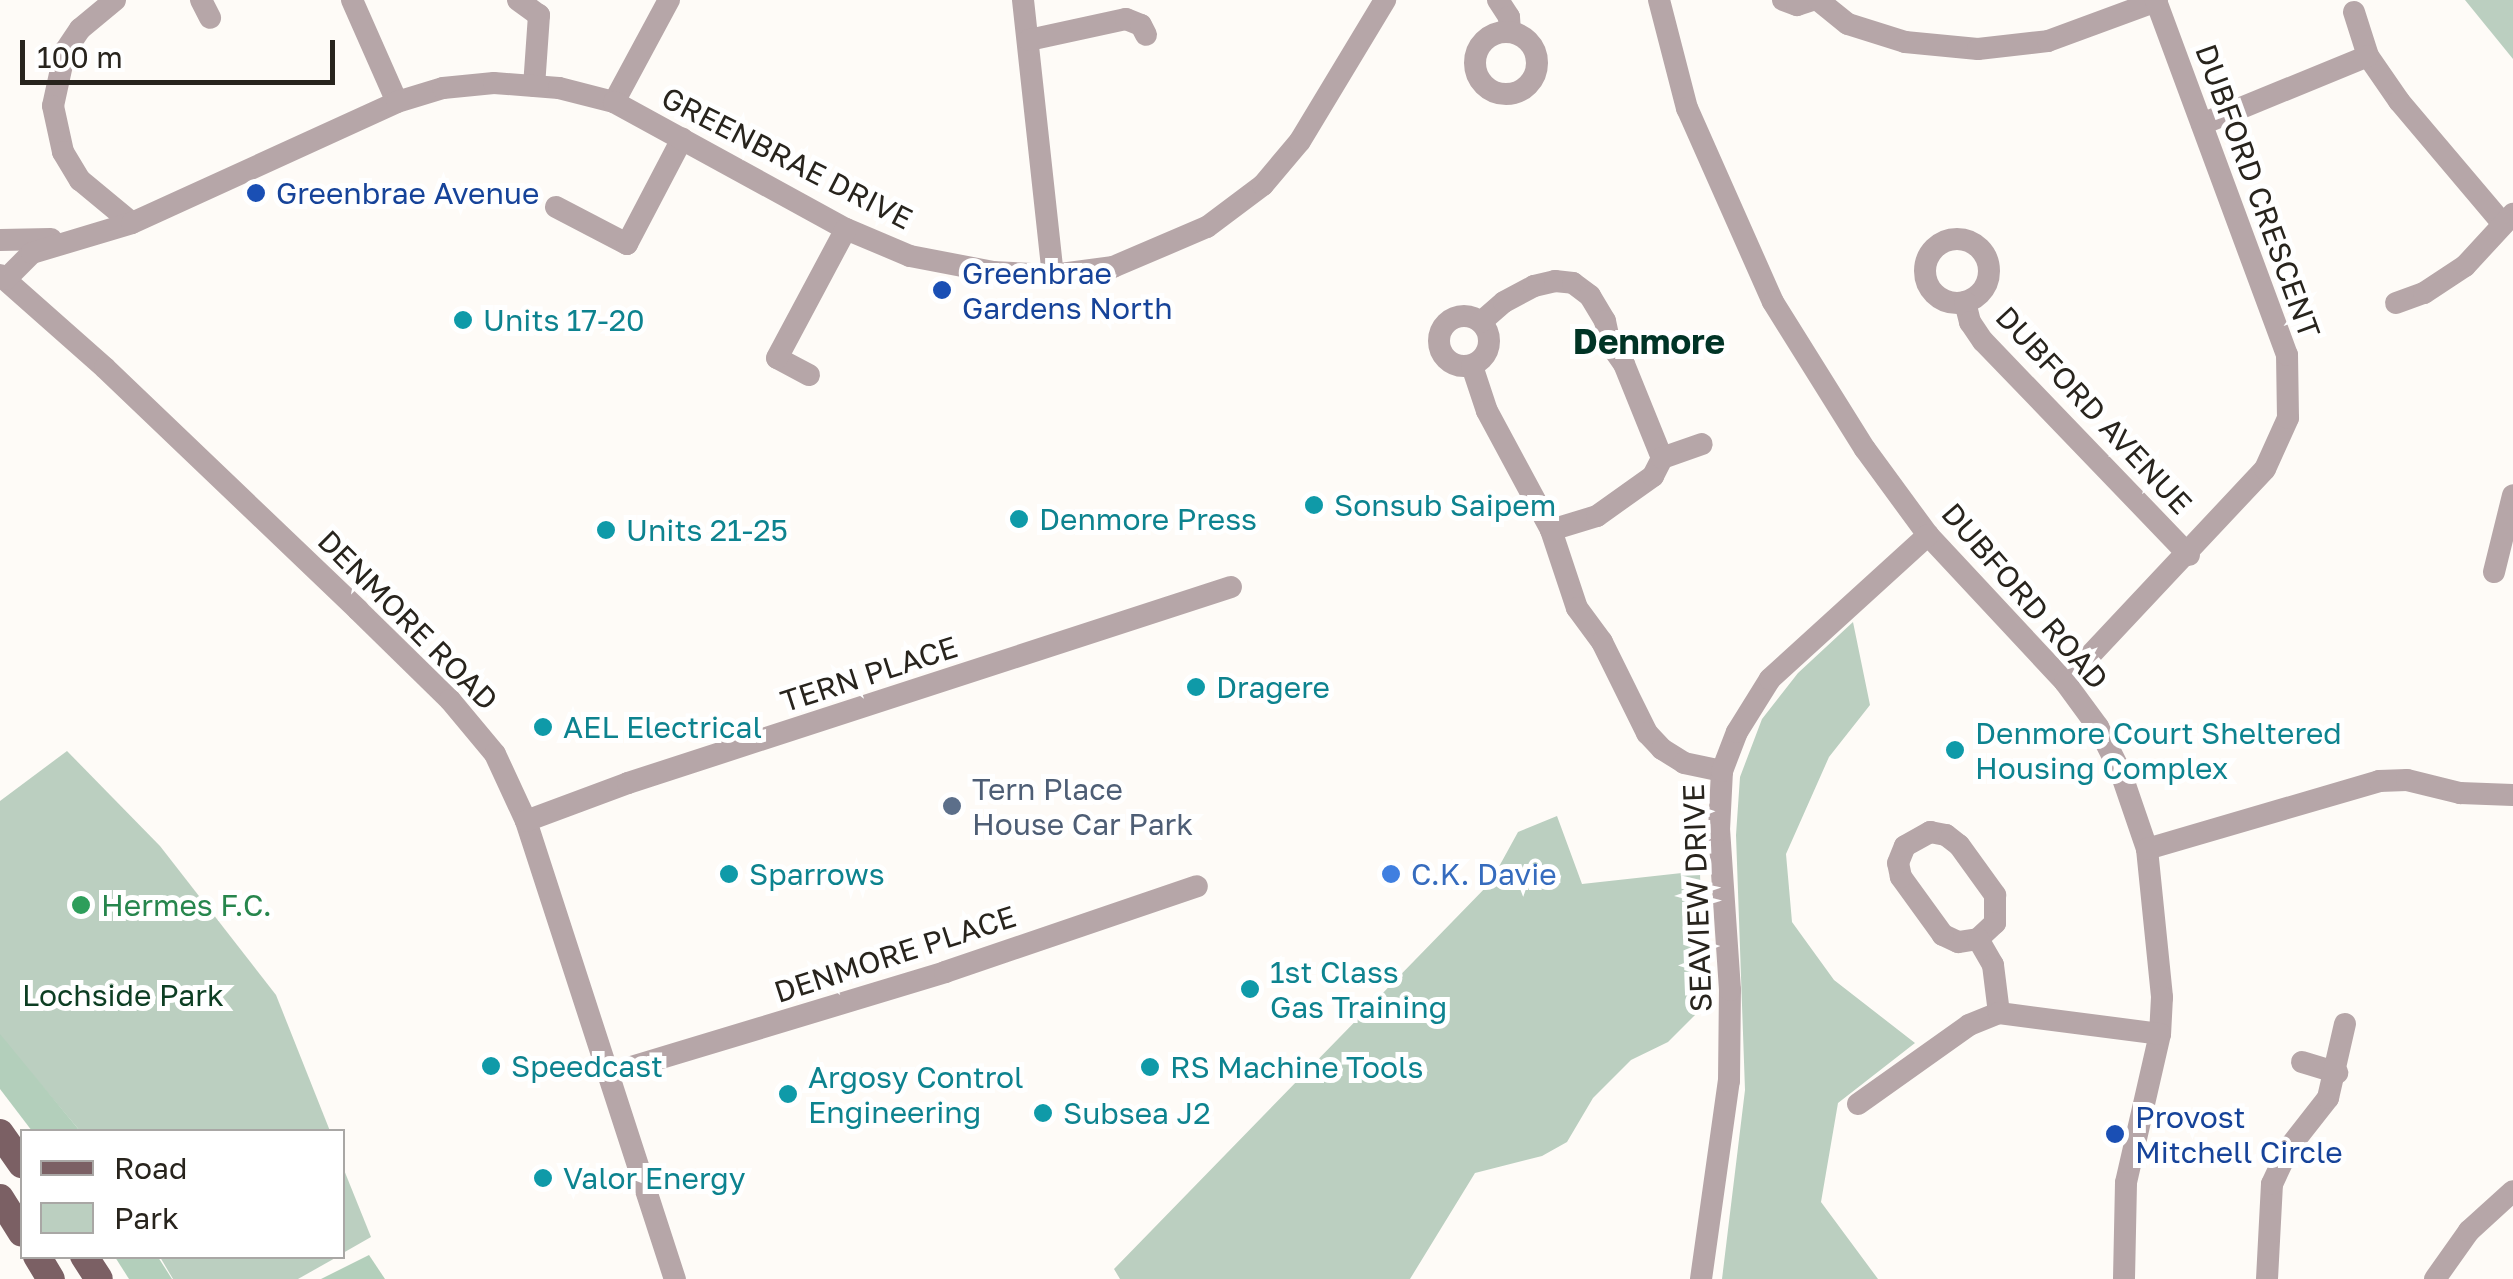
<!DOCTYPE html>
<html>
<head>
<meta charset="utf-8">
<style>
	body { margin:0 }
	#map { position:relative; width:2513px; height:1279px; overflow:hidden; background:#fefbf7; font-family:"Golos Text",sans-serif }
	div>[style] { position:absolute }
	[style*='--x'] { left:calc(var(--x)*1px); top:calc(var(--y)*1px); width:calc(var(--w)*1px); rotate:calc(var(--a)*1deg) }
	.green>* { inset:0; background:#bbcfc0 }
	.forest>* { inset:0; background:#b3cfbb }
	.minor>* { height:22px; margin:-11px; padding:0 11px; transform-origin:11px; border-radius:11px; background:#b6a6a8 }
	.minor>.ring { margin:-11px; padding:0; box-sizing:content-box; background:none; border:22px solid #b6a6a8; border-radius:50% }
	.major>* { height:28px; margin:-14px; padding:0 14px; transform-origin:14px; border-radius:14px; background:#7b6064 }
	.dots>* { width:28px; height:28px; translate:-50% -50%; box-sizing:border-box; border:5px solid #fff; border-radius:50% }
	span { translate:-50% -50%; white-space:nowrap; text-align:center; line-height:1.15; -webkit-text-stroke:10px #fff; paint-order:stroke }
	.street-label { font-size:30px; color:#28241d }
	.transit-label { font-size:30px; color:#164399 }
	.left { translate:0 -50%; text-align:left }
	.culture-label { font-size:30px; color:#0d838f }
	.service-label { font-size:30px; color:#4e5e75 }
	.shop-label { font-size:30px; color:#366cbe }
	.leisure-label { font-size:30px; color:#27864d }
	.park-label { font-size:30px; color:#0d3e23 }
	.quarter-label { font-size:35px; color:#003426; font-weight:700 }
	.legend { position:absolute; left:20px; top:1129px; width:325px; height:130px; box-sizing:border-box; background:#fff; border:2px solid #a9a7a5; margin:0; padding:12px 18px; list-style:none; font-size:30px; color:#28241d }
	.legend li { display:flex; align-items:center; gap:20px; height:50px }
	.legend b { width:50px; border:2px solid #a9a7a5 }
	.scale { position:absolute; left:20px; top:40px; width:315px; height:45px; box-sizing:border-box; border:5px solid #28241d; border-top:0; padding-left:12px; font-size:30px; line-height:35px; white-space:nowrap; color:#28241d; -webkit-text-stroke:8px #fff; paint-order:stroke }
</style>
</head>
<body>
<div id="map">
	<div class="green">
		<div style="clip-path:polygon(2465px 0,2513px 0,2513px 59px)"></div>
		<div style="clip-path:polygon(1853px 622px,1870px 705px,1829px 757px,1786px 854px,1792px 922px,1834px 980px,1915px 1043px,1838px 1103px,1821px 1202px,1878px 1279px,1722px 1279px,1745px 1090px,1736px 835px,1740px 777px,1762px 719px,1798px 673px)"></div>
		<div style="clip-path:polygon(67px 751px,160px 846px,276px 995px,330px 1131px,80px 1131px,0 1036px,0 801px)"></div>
		<div style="clip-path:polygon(1557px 816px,1582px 884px,1700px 871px,1703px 1000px,1697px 1013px,1668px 1042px,1631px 1060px,1593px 1098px,1567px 1142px,1542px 1156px,1475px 1173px,1410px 1279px,1120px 1279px,1114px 1269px,1490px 883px,1518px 832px)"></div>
		<div style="clip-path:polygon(342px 1165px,371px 1237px,343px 1253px,342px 1253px)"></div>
		<div style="clip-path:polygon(160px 1257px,337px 1257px,298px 1279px,173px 1279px)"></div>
	</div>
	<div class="forest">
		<div style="clip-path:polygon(0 1034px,80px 1131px,32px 1131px,0 1089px)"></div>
		<div style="clip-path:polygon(369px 1255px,385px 1279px,321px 1279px)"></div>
		<div style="clip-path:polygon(115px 1257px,158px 1257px,172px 1279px,129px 1279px)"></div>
	</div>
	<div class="minor">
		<div style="--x:115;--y:0;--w:45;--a:140.4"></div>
		<div style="--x:80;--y:29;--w:27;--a:124"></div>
		<div style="--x:65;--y:51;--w:56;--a:102.3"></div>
		<div style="--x:53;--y:106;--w:47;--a:77.7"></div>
		<div style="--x:63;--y:152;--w:33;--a:59"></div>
		<div style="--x:80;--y:180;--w:67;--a:39.6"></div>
		<div style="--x:201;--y:0;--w:20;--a:63"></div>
		<div style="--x:352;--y:0;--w:111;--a:66.2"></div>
		<div style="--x:518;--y:0;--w:26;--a:36"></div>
		<div style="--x:539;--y:15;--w:71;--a:94"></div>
		<div style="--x:1023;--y:0;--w:277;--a:83.8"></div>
		<div style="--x:1498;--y:0;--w:20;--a:57"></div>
		<div style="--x:1509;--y:17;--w:15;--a:86"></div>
		<div style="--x:1659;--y:0;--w:112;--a:75.5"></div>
		<div style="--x:1687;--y:108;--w:212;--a:66.1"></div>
		<div style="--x:1773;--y:302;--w:173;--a:58"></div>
		<div style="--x:1865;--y:449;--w:107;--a:53.8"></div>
		<div style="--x:1928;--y:535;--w:201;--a:47"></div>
		<div style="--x:2065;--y:682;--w:56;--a:53.7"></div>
		<div style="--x:2098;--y:727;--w:51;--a:63.4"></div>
		<div style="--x:2121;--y:773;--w:80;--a:71.1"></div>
		<div style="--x:2147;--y:849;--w:149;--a:84.2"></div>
		<div style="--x:2162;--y:997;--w:37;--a:93"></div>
		<div style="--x:2160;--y:1034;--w:153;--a:102.9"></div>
		<div style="--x:2126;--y:1183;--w:96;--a:91.2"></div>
		<div style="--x:1783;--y:0;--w:15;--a:20"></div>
		<div style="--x:1797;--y:5;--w:16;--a:-18"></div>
		<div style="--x:1818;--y:0;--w:38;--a:39"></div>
		<div style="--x:1848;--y:24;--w:60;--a:17.5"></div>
		<div style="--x:1905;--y:42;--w:73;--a:5.5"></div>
		<div style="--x:1978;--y:49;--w:70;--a:-6.5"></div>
		<div style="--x:2048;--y:41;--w:116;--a:-20.2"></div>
		<div style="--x:2354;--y:12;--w:46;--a:72.3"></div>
		<div style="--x:2368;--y:56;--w:55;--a:55.4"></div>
		<div style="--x:2399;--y:101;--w:161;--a:49.8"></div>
		<div class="ring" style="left:1475px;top:32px;width:40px;height:40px"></div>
		<div style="--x:1029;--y:40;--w:99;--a:-12.2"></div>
		<div style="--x:1126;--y:19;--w:16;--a:22"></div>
		<div style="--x:1141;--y:25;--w:11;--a:63"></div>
		<div style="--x:614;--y:102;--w:116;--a:-61.7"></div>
		<div style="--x:2202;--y:124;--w:179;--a:-22.3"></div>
		<div style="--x:556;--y:207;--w:80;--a:27.5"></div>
		<div style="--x:627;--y:244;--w:119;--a:-62.4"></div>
		<div class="ring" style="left:1925px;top:239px;width:42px;height:42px"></div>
		<div style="--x:0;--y:240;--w:51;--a:-1.1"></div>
		<div style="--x:0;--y:275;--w:140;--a:41.5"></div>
		<div style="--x:105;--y:368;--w:350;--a:43.7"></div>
		<div style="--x:358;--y:610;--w:129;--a:44.4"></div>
		<div style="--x:450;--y:700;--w:70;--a:50.2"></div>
		<div style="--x:495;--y:754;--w:74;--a:65.2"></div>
		<div style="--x:526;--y:821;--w:482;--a:72"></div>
		<div style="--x:6;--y:279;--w:37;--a:-45"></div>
		<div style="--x:32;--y:253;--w:104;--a:-16.7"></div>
		<div style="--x:132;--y:223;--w:291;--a:-24.5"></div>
		<div style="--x:397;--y:102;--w:48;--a:-16.9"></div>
		<div style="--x:443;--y:88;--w:51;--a:-5.6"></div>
		<div style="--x:494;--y:83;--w:65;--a:4.4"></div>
		<div style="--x:559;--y:88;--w:57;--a:14.3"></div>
		<div style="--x:614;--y:102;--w:264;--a:28.7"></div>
		<div style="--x:846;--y:229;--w:69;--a:22.9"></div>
		<div style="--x:910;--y:256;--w:85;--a:10.9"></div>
		<div style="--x:993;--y:272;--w:60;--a:2.9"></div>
		<div style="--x:1053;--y:275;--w:61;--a:-7.6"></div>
		<div style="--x:1113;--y:267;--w:102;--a:-23.1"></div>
		<div style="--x:1207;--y:227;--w:70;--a:-36.9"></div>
		<div style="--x:1263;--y:185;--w:57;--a:-49.9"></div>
		<div style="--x:1300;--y:141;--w:165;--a:-58.9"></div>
		<div style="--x:1965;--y:302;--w:21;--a:76"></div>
		<div style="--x:1970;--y:322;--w:23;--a:56"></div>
		<div style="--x:1983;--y:341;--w:297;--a:46.1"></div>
		<div style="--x:2396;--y:303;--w:30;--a:-20"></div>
		<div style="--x:2424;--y:293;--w:49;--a:-33.4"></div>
		<div style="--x:2465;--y:266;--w:71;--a:-47.3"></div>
		<div class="ring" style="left:1439px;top:316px;width:28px;height:28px"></div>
		<div style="--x:1481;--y:322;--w:30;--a:-41"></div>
		<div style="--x:1504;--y:302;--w:34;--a:-28"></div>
		<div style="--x:1534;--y:286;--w:22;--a:-13"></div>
		<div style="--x:1555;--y:281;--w:18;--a:6"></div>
		<div style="--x:1573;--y:283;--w:21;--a:37"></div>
		<div style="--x:1590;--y:296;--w:29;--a:59"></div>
		<div style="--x:1605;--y:321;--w:24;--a:78"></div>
		<div style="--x:1610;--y:344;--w:24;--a:55"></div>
		<div style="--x:1624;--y:364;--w:101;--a:68"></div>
		<div style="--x:1472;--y:366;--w:47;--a:71.6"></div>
		<div style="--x:1487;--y:411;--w:135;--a:61.7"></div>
		<div style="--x:1551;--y:530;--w:82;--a:71.6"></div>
		<div style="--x:1577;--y:608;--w:42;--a:53.7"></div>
		<div style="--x:1602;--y:642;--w:102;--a:63.7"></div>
		<div style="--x:1647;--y:733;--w:22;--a:47"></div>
		<div style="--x:1662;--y:749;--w:26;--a:32"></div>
		<div style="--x:1684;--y:763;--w:39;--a:12"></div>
		<div style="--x:809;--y:375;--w:36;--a:-152"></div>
		<div style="--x:777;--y:358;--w:146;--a:-61.9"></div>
		<div style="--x:1551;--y:530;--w:48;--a:-16.9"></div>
		<div style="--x:1597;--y:516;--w:69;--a:-35.5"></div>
		<div style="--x:1653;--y:476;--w:20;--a:-63"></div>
		<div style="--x:1662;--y:458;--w:42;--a:-19.3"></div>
		<div style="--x:2494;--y:572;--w:79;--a:-76.1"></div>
		<div style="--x:2065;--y:682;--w:292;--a:-46.8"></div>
		<div style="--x:2265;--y:469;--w:56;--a:-65.7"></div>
		<div style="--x:2288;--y:418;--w:63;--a:-90.9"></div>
		<div style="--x:2287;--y:355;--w:378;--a:-110.3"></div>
		<div style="--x:526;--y:821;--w:109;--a:-20.4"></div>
		<div style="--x:628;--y:783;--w:634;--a:-18.01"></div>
		<div style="--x:1930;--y:832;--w:16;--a:11"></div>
		<div style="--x:1946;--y:835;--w:16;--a:38"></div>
		<div style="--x:1959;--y:845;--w:62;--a:54.2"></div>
		<div style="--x:1995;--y:895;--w:28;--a:90"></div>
		<div style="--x:1995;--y:923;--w:23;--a:137"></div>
		<div style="--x:1978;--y:939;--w:20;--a:171"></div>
		<div style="--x:1958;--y:942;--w:17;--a:-155"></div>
		<div style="--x:1943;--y:935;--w:72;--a:-125.9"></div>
		<div style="--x:1901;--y:877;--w:14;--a:-102"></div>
		<div style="--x:1898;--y:863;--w:18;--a:-68"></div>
		<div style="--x:1905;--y:846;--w:29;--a:-29"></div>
		<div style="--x:2147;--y:849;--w:242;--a:-16.3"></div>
		<div style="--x:2379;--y:781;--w:28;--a:-2"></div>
		<div style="--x:2407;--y:780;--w:55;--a:13.8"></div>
		<div style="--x:2460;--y:793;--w:53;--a:2.2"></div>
		<div style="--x:1978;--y:939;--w:30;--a:60"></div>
		<div style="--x:1993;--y:965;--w:48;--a:82.9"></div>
		<div style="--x:2302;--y:1062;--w:37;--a:17"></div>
		<div style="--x:608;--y:1074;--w:352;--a:-16.8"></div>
		<div style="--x:945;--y:972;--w:266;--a:-18.8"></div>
		<div style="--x:1858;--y:1104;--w:136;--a:-35.4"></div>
		<div style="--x:1969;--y:1025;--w:32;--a:-22"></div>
		<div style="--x:1999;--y:1013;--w:162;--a:7.4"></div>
		<div style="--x:1701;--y:1279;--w:200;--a:-82"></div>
		<div style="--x:1729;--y:1081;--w:91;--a:-89.4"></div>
		<div style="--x:1730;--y:990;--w:160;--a:-93.9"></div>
		<div style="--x:1719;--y:830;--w:59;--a:-87.1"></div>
		<div style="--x:1722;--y:771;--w:42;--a:-69"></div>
		<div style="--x:1737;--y:732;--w:62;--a:-58.1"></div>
		<div style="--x:1770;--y:679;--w:214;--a:-42.3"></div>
		<div style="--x:2267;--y:1279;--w:95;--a:-87"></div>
		<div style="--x:2272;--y:1184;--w:38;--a:-65"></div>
		<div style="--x:2288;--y:1149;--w:65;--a:-51.9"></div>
		<div style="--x:2328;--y:1098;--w:76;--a:-77.1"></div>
		<div style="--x:2435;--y:1279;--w:59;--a:-54.7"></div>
		<div style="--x:2469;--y:1231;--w:59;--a:-42.3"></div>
	</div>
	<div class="major">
		<div style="--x:0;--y:1133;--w:38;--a:55"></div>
		<div style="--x:0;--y:1198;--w:41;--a:57.8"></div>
		<div style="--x:37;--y:1256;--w:27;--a:59"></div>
		<div style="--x:84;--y:1256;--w:27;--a:57"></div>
	</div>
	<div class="dots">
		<div style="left:256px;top:193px;background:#1a4fb4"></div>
		<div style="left:942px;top:290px;background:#1a4fb4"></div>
		<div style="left:463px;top:320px;background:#0f9aa8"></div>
		<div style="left:1314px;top:505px;background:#0f9aa8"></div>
		<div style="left:1019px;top:519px;background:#0f9aa8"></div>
		<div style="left:606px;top:530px;background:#0f9aa8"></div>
		<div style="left:1196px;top:687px;background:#0f9aa8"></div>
		<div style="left:543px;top:727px;background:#0f9aa8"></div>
		<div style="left:1955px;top:750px;background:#0f9aa8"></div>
		<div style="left:952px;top:806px;background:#5c6f8a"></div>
		<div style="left:729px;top:874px;background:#0f9aa8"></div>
		<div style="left:1391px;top:874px;background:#3f7fe0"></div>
		<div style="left:81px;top:905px;background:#2e9e5b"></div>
		<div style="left:1250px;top:989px;background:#0f9aa8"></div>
		<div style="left:491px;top:1066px;background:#0f9aa8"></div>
		<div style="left:1150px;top:1067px;background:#0f9aa8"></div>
		<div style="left:788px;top:1094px;background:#0f9aa8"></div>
		<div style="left:1043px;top:1113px;background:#0f9aa8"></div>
		<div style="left:2115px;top:1134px;background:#1a4fb4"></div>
		<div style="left:543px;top:1178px;background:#0f9aa8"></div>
	</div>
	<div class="street-label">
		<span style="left:787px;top:158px;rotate:27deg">GREENBRAE DRIVE</span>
		<span style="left:2258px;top:191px;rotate:70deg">DUBFORD CRESCENT</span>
		<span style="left:2094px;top:410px;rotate:47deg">DUBFORD AVENUE</span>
		<span style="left:2025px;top:596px;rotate:49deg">DUBFORD ROAD</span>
		<span style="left:408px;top:620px;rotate:45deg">DENMORE ROAD</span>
		<span style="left:869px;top:674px;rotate:-18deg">TERN PLACE</span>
		<span style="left:1697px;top:898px;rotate:-92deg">SEAVIEW DRIVE</span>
		<span style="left:895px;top:954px;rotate:-18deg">DENMORE PLACE</span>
	</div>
	<div class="transit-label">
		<span class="left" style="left:276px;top:193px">Greenbrae Avenue</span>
		<span class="left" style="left:962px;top:290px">Greenbrae<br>Gardens North</span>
		<span class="left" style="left:2135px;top:1134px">Provost<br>Mitchell Circle</span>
	</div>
	<div class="culture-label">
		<span class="left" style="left:483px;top:320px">Units 17-20</span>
		<span class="left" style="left:1334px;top:505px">Sonsub Saipem</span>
		<span class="left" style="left:1039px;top:519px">Denmore Press</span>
		<span class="left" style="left:626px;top:530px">Units 21-25</span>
		<span class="left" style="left:1216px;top:687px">Dragere</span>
		<span class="left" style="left:563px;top:727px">AEL Electrical</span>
		<span class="left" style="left:1975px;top:750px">Denmore Court Sheltered<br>Housing Complex</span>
		<span class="left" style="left:749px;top:874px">Sparrows</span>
		<span class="left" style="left:1270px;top:989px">1st Class<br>Gas Training</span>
		<span class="left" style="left:511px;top:1066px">Speedcast</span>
		<span class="left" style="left:1170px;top:1067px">RS Machine Tools</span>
		<span class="left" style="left:808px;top:1094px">Argosy Control<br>Engineering</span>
		<span class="left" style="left:1063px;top:1113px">Subsea J2</span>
		<span class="left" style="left:563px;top:1178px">Valor Energy</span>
	</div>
	<div class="service-label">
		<span class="left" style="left:972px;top:806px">Tern Place<br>House Car Park</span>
	</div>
	<div class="shop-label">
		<span class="left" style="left:1411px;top:874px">C.K. Davie</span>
	</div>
	<div class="leisure-label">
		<span class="left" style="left:101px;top:905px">Hermes F.C.</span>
	</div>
	<div class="park-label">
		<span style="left:123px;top:995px">Lochside Park</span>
	</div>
	<div class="quarter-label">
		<span style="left:1649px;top:341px">Denmore</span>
	</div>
	<ul class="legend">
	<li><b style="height:12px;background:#7b6064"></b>Road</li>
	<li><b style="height:28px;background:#bbcfc0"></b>Park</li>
	</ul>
	<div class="scale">100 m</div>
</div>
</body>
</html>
